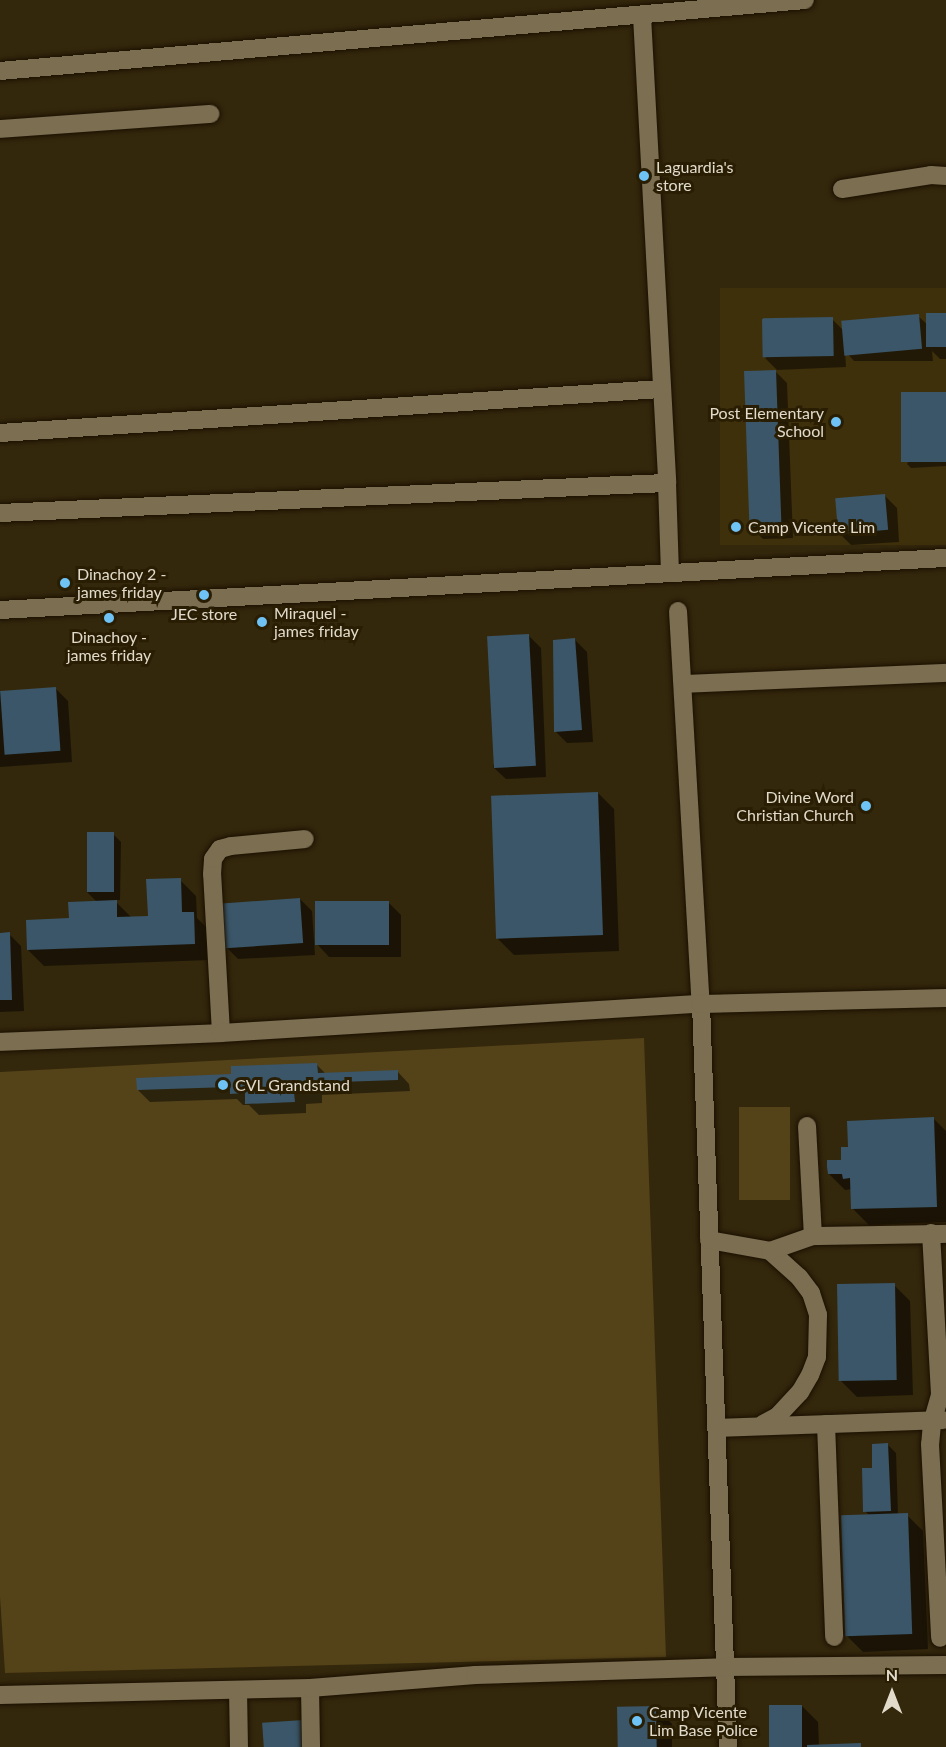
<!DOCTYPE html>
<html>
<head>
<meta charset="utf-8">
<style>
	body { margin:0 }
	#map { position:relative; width:946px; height:1747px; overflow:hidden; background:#33270c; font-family:Lato,sans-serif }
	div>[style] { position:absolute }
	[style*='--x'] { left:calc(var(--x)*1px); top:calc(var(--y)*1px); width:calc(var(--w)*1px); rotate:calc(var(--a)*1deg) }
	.built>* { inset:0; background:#3f300c; transform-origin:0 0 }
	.green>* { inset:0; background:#544218; transform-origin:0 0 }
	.shadow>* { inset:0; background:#0007 }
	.building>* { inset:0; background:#3a5668; transform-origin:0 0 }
	.roads { filter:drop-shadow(0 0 2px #1b1000) drop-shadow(0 0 2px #1b1000) }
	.minor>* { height:18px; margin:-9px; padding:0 9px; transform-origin:9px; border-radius:9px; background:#7b6e51 }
	.dots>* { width:16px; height:16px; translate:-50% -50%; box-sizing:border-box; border:3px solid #291e03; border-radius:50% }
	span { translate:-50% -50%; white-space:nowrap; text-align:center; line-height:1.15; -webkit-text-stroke:6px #291e03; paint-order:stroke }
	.poi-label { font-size:16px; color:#e2dbcb }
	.left { translate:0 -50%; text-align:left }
	.right { translate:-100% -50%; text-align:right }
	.north { position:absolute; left:862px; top:1663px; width:60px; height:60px; -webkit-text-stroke:4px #291e03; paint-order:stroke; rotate:0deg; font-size:16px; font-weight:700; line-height:24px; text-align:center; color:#e2dbcb }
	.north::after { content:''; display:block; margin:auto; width:21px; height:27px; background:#e2dbcb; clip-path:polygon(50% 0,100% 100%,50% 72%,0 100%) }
</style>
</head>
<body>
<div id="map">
	<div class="built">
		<div style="left:946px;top:288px;width:257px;height:226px;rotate:90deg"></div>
	</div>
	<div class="green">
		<div style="clip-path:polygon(644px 1038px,666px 1657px,5px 1673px,0 1597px,0 1072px)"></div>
		<div style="left:739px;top:1107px;width:51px;height:93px"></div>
	</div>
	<div class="shadow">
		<div style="clip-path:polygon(946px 314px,946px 359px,940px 359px,932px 351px,933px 361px,854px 361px,845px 351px,846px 367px,777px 370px,765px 358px,832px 319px,842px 329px,918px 316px,928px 325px)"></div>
		<div style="clip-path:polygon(775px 371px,787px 383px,793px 538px,763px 539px,751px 527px)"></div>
		<div style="clip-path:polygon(946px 393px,946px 466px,911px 468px,907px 464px)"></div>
		<div style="clip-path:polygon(885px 496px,897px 508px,899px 542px,851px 545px,839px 533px)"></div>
		<div style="clip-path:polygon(529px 636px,541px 648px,546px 777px,506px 779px,493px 767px)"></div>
		<div style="clip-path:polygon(575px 640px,587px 652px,593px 742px,567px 743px,555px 731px)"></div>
		<div style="clip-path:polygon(56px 689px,68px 701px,72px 762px,0 767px,0 692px)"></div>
		<div style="clip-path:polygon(598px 793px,614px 809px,619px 951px,514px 955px,498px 939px)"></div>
		<div style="clip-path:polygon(113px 834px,121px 842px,120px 900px,114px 900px,132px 918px,149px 917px,180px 880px,196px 896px,197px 918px,209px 930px,210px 960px,44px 966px,28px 950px,98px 903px,87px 892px)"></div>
		<div style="clip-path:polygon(300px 899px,312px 911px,315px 955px,238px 959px,226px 947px)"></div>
		<div style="clip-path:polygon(389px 903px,401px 915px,401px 957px,329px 957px,317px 944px)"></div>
		<div style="clip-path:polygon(0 934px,9px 934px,21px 946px,24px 1011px,0 1012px)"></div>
		<div style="clip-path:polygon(317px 1065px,326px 1074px,397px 1071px,409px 1084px,410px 1091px,322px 1095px,322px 1103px,306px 1104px,306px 1113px,259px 1115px,249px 1105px,243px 1105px,237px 1099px,150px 1102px,138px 1090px)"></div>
		<div style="clip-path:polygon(934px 1119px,946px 1131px,946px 1222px,869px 1225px,853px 1209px,852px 1189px,845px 1190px,829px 1174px,843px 1161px)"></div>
		<div style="clip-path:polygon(894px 1285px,910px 1301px,913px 1395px,857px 1397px,841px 1381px)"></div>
		<div style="clip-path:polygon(888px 1445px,896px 1453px,898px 1515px,907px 1515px,923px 1531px,928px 1649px,863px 1652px,847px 1636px,870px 1516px,865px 1511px,874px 1469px)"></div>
		<div style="clip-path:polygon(802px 1706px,818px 1722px,819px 1746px,862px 1747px,771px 1747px)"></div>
		<div style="clip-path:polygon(656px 1707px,672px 1724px,672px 1747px,619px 1747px)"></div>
	</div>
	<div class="building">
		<div style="left:926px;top:313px;width:20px;height:34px"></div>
		<div style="left:919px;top:314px;width:35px;height:78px;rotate:85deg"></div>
		<div style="left:833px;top:317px;width:39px;height:71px;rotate:89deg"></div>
		<div style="left:776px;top:370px;width:156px;height:32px;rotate:88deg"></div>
		<div style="left:946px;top:392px;width:70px;height:45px;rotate:90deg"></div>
		<div style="left:885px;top:494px;width:36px;height:50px;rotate:85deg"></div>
		<div style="left:529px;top:634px;width:132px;height:42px;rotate:87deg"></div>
		<div style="clip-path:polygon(575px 638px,582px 730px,554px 732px,553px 640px)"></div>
		<div style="left:56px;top:687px;width:64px;height:56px;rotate:86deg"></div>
		<div style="left:598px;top:792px;width:143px;height:107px;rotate:88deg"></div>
		<div style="left:87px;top:832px;width:27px;height:60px"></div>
		<div style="clip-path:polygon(181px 878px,182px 912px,194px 912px,195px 944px,27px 950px,26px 920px,69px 918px,68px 902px,117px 900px,117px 917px,148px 916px,146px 879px)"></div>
		<div style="left:300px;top:898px;width:45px;height:78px;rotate:86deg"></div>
		<div style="left:315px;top:901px;width:74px;height:44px"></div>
		<div style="clip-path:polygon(10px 932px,12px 1000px,0 1000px,0 933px)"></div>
		<div style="clip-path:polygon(317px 1063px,318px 1073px,398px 1070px,398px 1080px,310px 1083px,311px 1092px,294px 1092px,295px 1102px,245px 1104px,245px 1093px,230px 1094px,230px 1087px,137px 1090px,136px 1078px,231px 1074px,231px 1066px)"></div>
		<div style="clip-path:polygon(934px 1117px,937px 1207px,851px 1209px,850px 1178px,843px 1179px,842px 1174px,828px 1174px,827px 1167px,827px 1160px,841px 1160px,841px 1147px,848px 1147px,847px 1121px)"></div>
		<div style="left:895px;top:1283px;width:97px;height:58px;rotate:89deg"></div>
		<div style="clip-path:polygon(888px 1443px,891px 1511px,863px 1512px,862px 1468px,872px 1468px,872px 1444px)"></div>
		<div style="left:908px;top:1513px;width:121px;height:67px;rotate:88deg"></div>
		<div style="left:769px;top:1705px;width:33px;height:42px"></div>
		<div style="left:656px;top:1706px;width:41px;height:39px;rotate:89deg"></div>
		<div style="left:303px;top:1720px;width:27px;height:41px;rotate:86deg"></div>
		<div style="clip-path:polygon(861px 1743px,861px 1747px,807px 1747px,807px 1745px)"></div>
	</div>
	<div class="roads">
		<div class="minor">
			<div style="--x:642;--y:16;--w:468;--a:86.9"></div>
			<div style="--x:667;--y:483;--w:89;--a:88.1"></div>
			<div style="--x:0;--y:71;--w:808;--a:-5.04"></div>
			<div style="--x:0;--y:129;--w:211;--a:-4.1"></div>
			<div style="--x:842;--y:189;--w:90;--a:-8.9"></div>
			<div style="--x:931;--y:175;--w:15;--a:4"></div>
			<div style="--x:0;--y:433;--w:661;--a:-3.81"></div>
			<div style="--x:0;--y:513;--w:668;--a:-2.58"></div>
			<div style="--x:0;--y:610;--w:947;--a:-3.15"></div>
			<div style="--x:678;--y:611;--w:394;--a:86.7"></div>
			<div style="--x:701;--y:1004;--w:743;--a:87.92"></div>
			<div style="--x:683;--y:684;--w:263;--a:-2.4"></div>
			<div style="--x:221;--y:1033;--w:159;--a:-93.2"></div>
			<div style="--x:212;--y:874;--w:15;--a:-86"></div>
			<div style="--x:213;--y:859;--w:12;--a:-55"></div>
			<div style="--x:220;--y:849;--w:11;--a:-15"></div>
			<div style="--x:231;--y:846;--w:74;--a:-5.4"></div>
			<div style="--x:0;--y:1042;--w:221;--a:-2.3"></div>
			<div style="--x:221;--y:1033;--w:481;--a:-3.5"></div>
			<div style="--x:701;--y:1004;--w:245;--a:-1.4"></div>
			<div style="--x:807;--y:1126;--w:110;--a:86.9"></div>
			<div style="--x:931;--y:1233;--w:162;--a:86.8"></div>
			<div style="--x:940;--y:1395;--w:29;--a:106"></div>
			<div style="--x:932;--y:1423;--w:21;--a:95"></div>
			<div style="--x:930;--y:1444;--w:194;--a:87"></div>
			<div style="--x:709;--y:1240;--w:62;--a:10.2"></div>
			<div style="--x:770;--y:1251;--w:39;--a:42"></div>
			<div style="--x:799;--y:1277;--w:20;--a:53"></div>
			<div style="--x:811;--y:1293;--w:23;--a:72"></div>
			<div style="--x:818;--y:1315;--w:42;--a:91.4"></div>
			<div style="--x:817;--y:1357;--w:19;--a:111"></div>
			<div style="--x:810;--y:1375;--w:20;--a:120"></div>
			<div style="--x:800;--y:1392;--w:33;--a:133"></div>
			<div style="--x:778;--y:1416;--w:17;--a:152"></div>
			<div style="--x:770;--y:1251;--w:46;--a:-19.2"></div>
			<div style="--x:813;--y:1236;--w:133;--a:-0.9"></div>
			<div style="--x:826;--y:1424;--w:213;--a:87.8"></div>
			<div style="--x:717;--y:1428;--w:226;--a:-2"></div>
			<div style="--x:310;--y:1688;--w:59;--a:89"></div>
			<div style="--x:238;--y:1690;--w:57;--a:89"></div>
			<div style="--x:0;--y:1695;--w:310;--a:-1.3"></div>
			<div style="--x:310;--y:1688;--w:166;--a:-4.5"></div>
			<div style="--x:475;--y:1675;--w:250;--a:-1.8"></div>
			<div style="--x:725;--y:1667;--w:221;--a:-0.5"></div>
		</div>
	</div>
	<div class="dots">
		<div style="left:644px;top:176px;background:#6fc2f4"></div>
		<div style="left:836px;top:422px;background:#6fc2f4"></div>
		<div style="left:736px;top:527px;background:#6fc2f4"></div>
		<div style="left:65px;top:583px;background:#6fc2f4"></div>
		<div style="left:204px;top:595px;background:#6fc2f4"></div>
		<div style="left:109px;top:618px;background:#6fc2f4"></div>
		<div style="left:262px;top:622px;background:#6fc2f4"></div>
		<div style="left:866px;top:806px;background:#6fc2f4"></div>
		<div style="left:223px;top:1085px;background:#6fc2f4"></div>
		<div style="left:637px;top:1721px;background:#6fc2f4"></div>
	</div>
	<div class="poi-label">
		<span class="left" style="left:656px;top:176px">Laguardia's<br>store</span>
		<span class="right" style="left:824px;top:422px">Post Elementary<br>School</span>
		<span class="left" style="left:748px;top:527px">Camp Vicente Lim</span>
		<span class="left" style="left:77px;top:583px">Dinachoy 2 -<br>james friday</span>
		<span class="left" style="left:274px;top:622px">Miraquel -<br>james friday</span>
		<span style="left:204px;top:614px">JEC store</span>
		<span style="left:109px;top:646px">Dinachoy -<br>james friday</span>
		<span class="right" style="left:854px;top:806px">Divine Word<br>Christian Church</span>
		<span class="left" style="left:235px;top:1085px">CVL Grandstand</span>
		<span class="left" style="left:649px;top:1721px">Camp Vicente<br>Lim Base Police</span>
	</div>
	<div class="north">N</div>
</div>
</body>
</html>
